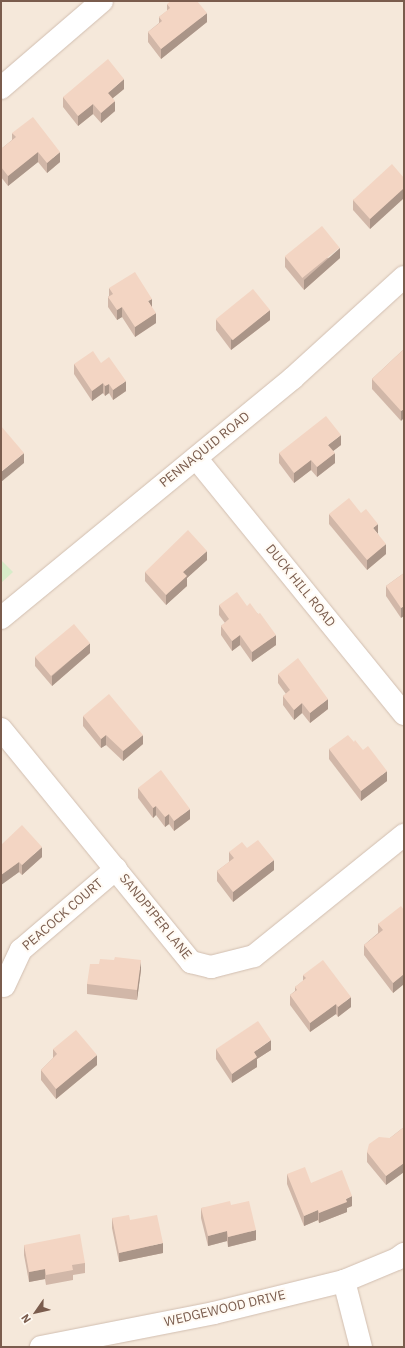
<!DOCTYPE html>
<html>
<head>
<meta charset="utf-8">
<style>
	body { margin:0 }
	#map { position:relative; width:405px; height:1348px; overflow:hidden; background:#fdf6ec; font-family:"IBM Plex Sans",sans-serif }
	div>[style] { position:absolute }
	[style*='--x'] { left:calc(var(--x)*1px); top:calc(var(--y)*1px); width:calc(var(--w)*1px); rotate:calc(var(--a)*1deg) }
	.residential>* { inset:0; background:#f5e8da; transform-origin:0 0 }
	.green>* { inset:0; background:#d8ecc9 }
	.roads { filter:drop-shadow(0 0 1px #d1beb0) drop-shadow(0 0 1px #d1beb0) }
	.street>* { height:22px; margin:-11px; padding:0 11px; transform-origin:11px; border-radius:11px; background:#fff }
	.wall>* { inset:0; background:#d1b7a8 }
	.shaded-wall>* { inset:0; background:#aa9588 }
	.building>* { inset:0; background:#f3d5c3; transform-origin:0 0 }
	span { translate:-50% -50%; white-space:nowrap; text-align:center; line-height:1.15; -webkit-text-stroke:4px #fffaf3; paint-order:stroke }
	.street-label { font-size:13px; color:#7a5c4d }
	.frame { position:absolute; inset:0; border:2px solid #7a5c4d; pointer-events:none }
	.north { position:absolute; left:16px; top:1292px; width:40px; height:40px; -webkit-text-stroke:3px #fffaf3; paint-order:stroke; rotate:236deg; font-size:11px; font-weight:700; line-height:16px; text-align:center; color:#7a5c4d }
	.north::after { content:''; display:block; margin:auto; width:14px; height:18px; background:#7a5c4d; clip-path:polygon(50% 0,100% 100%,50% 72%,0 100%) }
</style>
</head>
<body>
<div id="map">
	<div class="residential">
		<div style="left:1px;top:1px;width:403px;height:1346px"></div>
	</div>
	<div class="green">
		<div style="clip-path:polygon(1px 560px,13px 572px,1px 583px)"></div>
	</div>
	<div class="roads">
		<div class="street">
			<div style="--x:1;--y:88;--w:133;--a:-40.7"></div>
			<div style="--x:196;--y:458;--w:330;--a:50.9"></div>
			<div style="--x:1;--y:618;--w:378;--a:-39.4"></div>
			<div style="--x:293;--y:378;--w:150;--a:-42.3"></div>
			<div style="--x:1;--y:729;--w:301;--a:50.8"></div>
			<div style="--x:191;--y:962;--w:21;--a:14"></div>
			<div style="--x:211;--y:967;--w:44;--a:-14.3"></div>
			<div style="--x:254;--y:956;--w:193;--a:-38.9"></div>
			<div style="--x:4;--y:986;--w:40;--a:-65"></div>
			<div style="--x:21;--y:950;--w:125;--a:-40.5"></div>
			<div style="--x:344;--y:1281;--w:68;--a:75.6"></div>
			<div style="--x:41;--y:1347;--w:176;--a:-11.1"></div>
			<div style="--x:214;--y:1313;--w:134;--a:-13.8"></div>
			<div style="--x:344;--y:1281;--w:57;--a:-22.5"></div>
			<div style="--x:397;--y:1259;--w:9;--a:-36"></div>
		</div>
	</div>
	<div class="wall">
		<div style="clip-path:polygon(167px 4px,207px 22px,161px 59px,148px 42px,148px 32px,159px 23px,159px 17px,167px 11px)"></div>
		<div style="clip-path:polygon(124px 89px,113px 98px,115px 111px,101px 123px,93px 114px,78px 126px,63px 107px,63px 97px)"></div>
		<div style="clip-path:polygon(12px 133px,60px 162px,47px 173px,38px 162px,8px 186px,1px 177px,1px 149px,12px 140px)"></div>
		<div style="clip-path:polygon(404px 178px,404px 198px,370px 229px,353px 210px,353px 200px)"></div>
		<div style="clip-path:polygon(285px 257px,340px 258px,304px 290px,285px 267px)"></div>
		<div style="clip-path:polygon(109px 288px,152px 308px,156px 323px,135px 337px,122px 317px,117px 320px,108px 307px,108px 297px,109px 296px)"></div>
		<div style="clip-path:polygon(216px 320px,270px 320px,231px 350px,216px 330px)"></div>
		<div style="clip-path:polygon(404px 349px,401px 421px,372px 389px,372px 379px)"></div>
		<div style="clip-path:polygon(101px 363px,126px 391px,113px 400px,109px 393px,105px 396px,103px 393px,92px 401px,74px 374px,74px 364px)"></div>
		<div style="clip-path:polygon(341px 445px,333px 451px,335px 463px,317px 477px,311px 470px,294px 483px,279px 463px,279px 453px)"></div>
		<div style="clip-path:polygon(329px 514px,378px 534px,386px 554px,367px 570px,329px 524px)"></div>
		<div style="clip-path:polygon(207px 560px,187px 578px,187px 586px,166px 605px,145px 581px,145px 572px)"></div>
		<div style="clip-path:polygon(404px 573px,401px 618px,386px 596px,386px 586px)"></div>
		<div style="clip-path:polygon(219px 605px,247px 606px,258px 614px,276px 645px,252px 662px,240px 645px,232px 651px,221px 635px,221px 626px,225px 623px,219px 615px)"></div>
		<div style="clip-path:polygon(90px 653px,52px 686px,35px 666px,35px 657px)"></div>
		<div style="clip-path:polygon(278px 674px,328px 709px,310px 723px,302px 713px,294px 720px,283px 705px,283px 696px,286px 694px,278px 683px)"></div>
		<div style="clip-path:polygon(83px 716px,143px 744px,123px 761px,106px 745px,101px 748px,83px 726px)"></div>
		<div style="clip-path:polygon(354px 742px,387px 781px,361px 801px,329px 759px,329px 749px)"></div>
		<div style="clip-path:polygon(138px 788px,190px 819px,174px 831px,169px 824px,165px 827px,156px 815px,153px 818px,138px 798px)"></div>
		<div style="clip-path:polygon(1px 845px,42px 857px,22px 875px,19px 872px,1px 885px)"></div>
		<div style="clip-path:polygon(247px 848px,274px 870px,233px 902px,217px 881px,217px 871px,229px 862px,229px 852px)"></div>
		<div style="clip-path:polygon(404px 910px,404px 984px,393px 993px,364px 955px,364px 945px,378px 933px,378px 924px)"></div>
		<div style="clip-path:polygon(99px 964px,141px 970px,137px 1000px,87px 994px,87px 984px)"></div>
		<div style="clip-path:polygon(303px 975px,351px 1007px,338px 1017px,336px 1014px,310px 1032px,290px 1005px,290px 995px,295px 991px,295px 987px,303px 981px)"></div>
		<div style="clip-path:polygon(53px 1049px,97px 1065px,56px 1099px,41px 1080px,41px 1070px,53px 1058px)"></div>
		<div style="clip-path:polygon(216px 1049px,271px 1050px,257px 1059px,257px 1067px,232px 1083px,216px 1059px)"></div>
		<div style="clip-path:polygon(404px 1127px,404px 1172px,386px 1185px,367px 1162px,367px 1152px,390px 1138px)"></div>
		<div style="clip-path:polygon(287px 1174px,311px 1183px,352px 1206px,347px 1208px,347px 1212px,319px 1223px,318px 1220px,304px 1226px,287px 1184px)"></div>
		<div style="clip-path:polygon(231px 1205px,256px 1240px,228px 1247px,227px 1241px,208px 1246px,201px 1218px,201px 1208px)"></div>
		<div style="clip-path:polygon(112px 1218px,163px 1253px,119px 1262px,112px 1228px)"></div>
		<div style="clip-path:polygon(24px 1245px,85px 1263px,85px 1273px,73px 1275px,73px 1280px,46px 1285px,45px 1279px,29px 1282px,24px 1255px)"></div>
	</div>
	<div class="shaded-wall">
		<div style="clip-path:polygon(207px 13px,207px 22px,161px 59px,161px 49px)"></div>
		<div style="clip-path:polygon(124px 79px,124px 89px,108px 102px,108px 93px)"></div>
		<div style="clip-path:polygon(115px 101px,115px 111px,101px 123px,101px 113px)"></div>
		<div style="clip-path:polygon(93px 104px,93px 114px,78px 126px,78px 116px)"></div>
		<div style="clip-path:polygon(38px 152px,38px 162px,8px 186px,8px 176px)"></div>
		<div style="clip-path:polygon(60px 152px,60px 162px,47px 173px,47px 163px)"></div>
		<div style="clip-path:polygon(404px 188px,404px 198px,370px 229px,370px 219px)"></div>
		<div style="clip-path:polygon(340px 248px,340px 258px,304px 290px,304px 280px)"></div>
		<div style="clip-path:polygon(152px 299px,152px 308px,148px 301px)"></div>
		<div style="clip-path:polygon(122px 307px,122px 317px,117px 320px,117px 310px)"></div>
		<div style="clip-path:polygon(270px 310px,270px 320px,231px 350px,231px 340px)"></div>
		<div style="clip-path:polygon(156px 313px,156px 323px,135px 337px,135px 327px)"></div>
		<div style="clip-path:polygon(126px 381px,126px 391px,113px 400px,113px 390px)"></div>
		<div style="clip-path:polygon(103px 383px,103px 393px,92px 401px,92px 391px)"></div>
		<div style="clip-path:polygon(109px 384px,109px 393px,105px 396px,105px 386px)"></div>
		<div style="clip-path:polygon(404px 409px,404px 418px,401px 421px,401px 411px)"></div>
		<div style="clip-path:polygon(341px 435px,341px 445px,328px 455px,328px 445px)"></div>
		<div style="clip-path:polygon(24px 453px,24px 463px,1px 482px,1px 472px)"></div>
		<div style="clip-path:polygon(335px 453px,335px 463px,317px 477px,317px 467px)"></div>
		<div style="clip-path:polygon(311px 460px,311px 470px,294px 483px,294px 473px)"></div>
		<div style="clip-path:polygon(378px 524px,378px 534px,373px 528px)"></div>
		<div style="clip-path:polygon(386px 544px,386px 554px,367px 570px,367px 560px)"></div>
		<div style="clip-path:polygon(207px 551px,207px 560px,187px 578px,187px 586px,166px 605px,166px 595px,183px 572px)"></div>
		<div style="clip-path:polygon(404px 606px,404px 616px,401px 618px,401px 608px)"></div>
		<div style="clip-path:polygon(240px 635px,240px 645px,232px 651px,232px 641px)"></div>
		<div style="clip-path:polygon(276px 635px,276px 645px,252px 662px,252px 652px)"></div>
		<div style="clip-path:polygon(90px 643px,90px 653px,52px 686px,52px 676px)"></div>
		<div style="clip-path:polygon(328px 699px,328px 709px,310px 723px,310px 713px)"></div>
		<div style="clip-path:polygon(302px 703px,302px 713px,294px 720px,294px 710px)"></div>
		<div style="clip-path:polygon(106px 735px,106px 745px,101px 748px,101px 739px)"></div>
		<div style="clip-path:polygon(143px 735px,143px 744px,123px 761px,123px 751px)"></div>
		<div style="clip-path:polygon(387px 771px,387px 781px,361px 801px,361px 791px)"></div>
		<div style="clip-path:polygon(156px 806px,156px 815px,153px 818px,153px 808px)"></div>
		<div style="clip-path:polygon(190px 809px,190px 819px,174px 831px,174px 821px)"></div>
		<div style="clip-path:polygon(169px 814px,169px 824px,165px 827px,165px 817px)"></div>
		<div style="clip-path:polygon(42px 847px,42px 857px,22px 875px,22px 865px)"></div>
		<div style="clip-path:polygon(274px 860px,274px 870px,233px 902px,233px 892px)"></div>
		<div style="clip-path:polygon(19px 862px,19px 872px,1px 885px,1px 875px)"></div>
		<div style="clip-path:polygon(141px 960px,141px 970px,137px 1000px,137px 990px)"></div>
		<div style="clip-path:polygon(404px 974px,404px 984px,393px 993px,393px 983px)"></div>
		<div style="clip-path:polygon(351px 997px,351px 1007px,338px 1017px,338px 1007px)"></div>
		<div style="clip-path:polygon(336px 1004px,336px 1014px,310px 1032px,310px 1023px)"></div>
		<div style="clip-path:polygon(271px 1040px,271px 1050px,257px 1059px,257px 1067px,232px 1083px,232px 1074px,254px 1052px)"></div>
		<div style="clip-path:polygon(97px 1055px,97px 1065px,56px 1099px,56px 1089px)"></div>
		<div style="clip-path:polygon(404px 1163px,404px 1172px,386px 1185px,386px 1176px)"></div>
		<div style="clip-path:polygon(352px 1196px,352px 1206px,347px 1208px,347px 1212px,319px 1223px,319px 1213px,346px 1199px)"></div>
		<div style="clip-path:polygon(318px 1210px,318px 1220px,304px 1226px,304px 1216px)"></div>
		<div style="clip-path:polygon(256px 1230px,256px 1240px,228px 1247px,228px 1237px)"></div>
		<div style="clip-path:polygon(227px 1231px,227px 1241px,208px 1246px,208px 1236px)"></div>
		<div style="clip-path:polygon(163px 1243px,163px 1253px,119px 1262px,119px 1253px)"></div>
		<div style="clip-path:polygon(45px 1269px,45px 1279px,29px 1282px,29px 1272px)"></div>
	</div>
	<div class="building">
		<div style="clip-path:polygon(171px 1px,197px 1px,207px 13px,161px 49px,148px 32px,162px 21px,159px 17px,170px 8px,167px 4px)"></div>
		<div style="clip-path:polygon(108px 59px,124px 79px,108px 93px,115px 101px,101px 113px,93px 104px,78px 116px,63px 97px)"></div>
		<div style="clip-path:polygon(33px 117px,60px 152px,47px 163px,38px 152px,8px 176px,1px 167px,1px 149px,16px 137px,12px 133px)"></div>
		<div style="clip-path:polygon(392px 164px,404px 178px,404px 188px,370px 219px,353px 200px)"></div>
		<div style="left:322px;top:226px;width:28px;height:48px;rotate:51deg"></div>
		<div style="clip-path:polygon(135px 272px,152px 299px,148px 301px,156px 313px,135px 327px,122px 307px,117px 310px,108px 297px,113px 294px,109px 288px)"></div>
		<div style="left:253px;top:289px;width:27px;height:48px;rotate:51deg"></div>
		<div style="clip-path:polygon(404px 349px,404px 409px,401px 411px,372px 379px)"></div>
		<div style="clip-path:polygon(93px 351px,101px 363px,109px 357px,126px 381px,113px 390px,109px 384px,105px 386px,103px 383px,92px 391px,74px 364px)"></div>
		<div style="clip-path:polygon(326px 416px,341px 435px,328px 445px,335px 453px,317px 467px,311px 460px,294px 473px,279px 453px)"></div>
		<div style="clip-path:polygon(1px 426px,24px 453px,1px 472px)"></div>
		<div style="clip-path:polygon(349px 498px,361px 513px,366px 509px,378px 524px,373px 528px,386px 544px,367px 560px,329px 514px)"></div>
		<div style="clip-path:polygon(188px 530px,207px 551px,183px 572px,187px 576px,166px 595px,145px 572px)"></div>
		<div style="clip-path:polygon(404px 573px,404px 606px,401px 608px,386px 586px)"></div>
		<div style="clip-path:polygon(237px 592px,247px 606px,250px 603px,258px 614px,260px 613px,276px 635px,252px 652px,240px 635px,232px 641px,221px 626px,229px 619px,219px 605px)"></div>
		<div style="left:74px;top:624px;width:25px;height:51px;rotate:50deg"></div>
		<div style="clip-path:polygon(298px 658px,328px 699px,310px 713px,302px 703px,294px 710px,283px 696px,290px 690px,278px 674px)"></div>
		<div style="clip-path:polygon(109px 694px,143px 735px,123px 751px,106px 735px,101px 739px,83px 716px)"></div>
		<div style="clip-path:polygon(348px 735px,354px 742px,355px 740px,363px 750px,368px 746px,387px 771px,361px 791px,329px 749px)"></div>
		<div style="clip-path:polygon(161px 770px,190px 809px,174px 821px,169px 814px,165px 817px,156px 806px,153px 808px,138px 788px)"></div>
		<div style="clip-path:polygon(22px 825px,42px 847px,22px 865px,19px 862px,1px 875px,1px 845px)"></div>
		<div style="clip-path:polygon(258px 840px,274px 860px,233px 892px,217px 871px,234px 858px,229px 852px,242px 842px,247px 848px)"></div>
		<div style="clip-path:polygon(401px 906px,404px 910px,404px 974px,393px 983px,364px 945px,383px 930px,378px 924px)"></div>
		<div style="clip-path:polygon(115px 957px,141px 960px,137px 990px,87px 984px,90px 964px,99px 964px,100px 959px,114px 960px)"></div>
		<div style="clip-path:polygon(323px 960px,351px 997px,338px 1007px,336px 1004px,310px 1023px,290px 995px,297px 990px,295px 987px,306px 978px,303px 975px)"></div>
		<div style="clip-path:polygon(258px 1021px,271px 1040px,254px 1052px,257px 1057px,232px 1074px,216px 1049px)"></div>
		<div style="clip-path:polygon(76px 1030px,97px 1055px,56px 1089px,41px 1070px,57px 1054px,53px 1049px)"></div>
		<div style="clip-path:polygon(404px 1127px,404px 1163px,386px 1176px,367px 1152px,369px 1144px,379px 1137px,390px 1138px)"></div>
		<div style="clip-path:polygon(305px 1167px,311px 1183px,342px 1170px,352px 1196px,346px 1199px,347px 1202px,319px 1213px,318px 1210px,304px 1216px,287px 1174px)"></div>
		<div style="clip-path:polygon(230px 1201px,231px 1205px,249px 1201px,256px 1230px,228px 1237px,227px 1231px,208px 1236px,201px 1208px)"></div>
		<div style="clip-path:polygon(129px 1215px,130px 1220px,157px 1215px,163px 1243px,119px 1253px,112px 1218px)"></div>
		<div style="clip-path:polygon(80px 1234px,85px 1263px,72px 1265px,73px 1270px,46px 1275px,45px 1269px,29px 1272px,24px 1245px)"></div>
	</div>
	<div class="street-label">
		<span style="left:205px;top:450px;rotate:-39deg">PENNAQUID ROAD</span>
		<span style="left:300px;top:586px;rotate:51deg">DUCK HILL ROAD</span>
		<span style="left:63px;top:915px;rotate:-41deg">PEACOCK COURT</span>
		<span style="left:155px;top:917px;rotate:51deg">SANDPIPER LANE</span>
		<span style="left:225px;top:1309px;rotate:-13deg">WEDGEWOOD DRIVE</span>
	</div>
	<div class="frame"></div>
	<div class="north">N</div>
</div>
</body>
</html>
